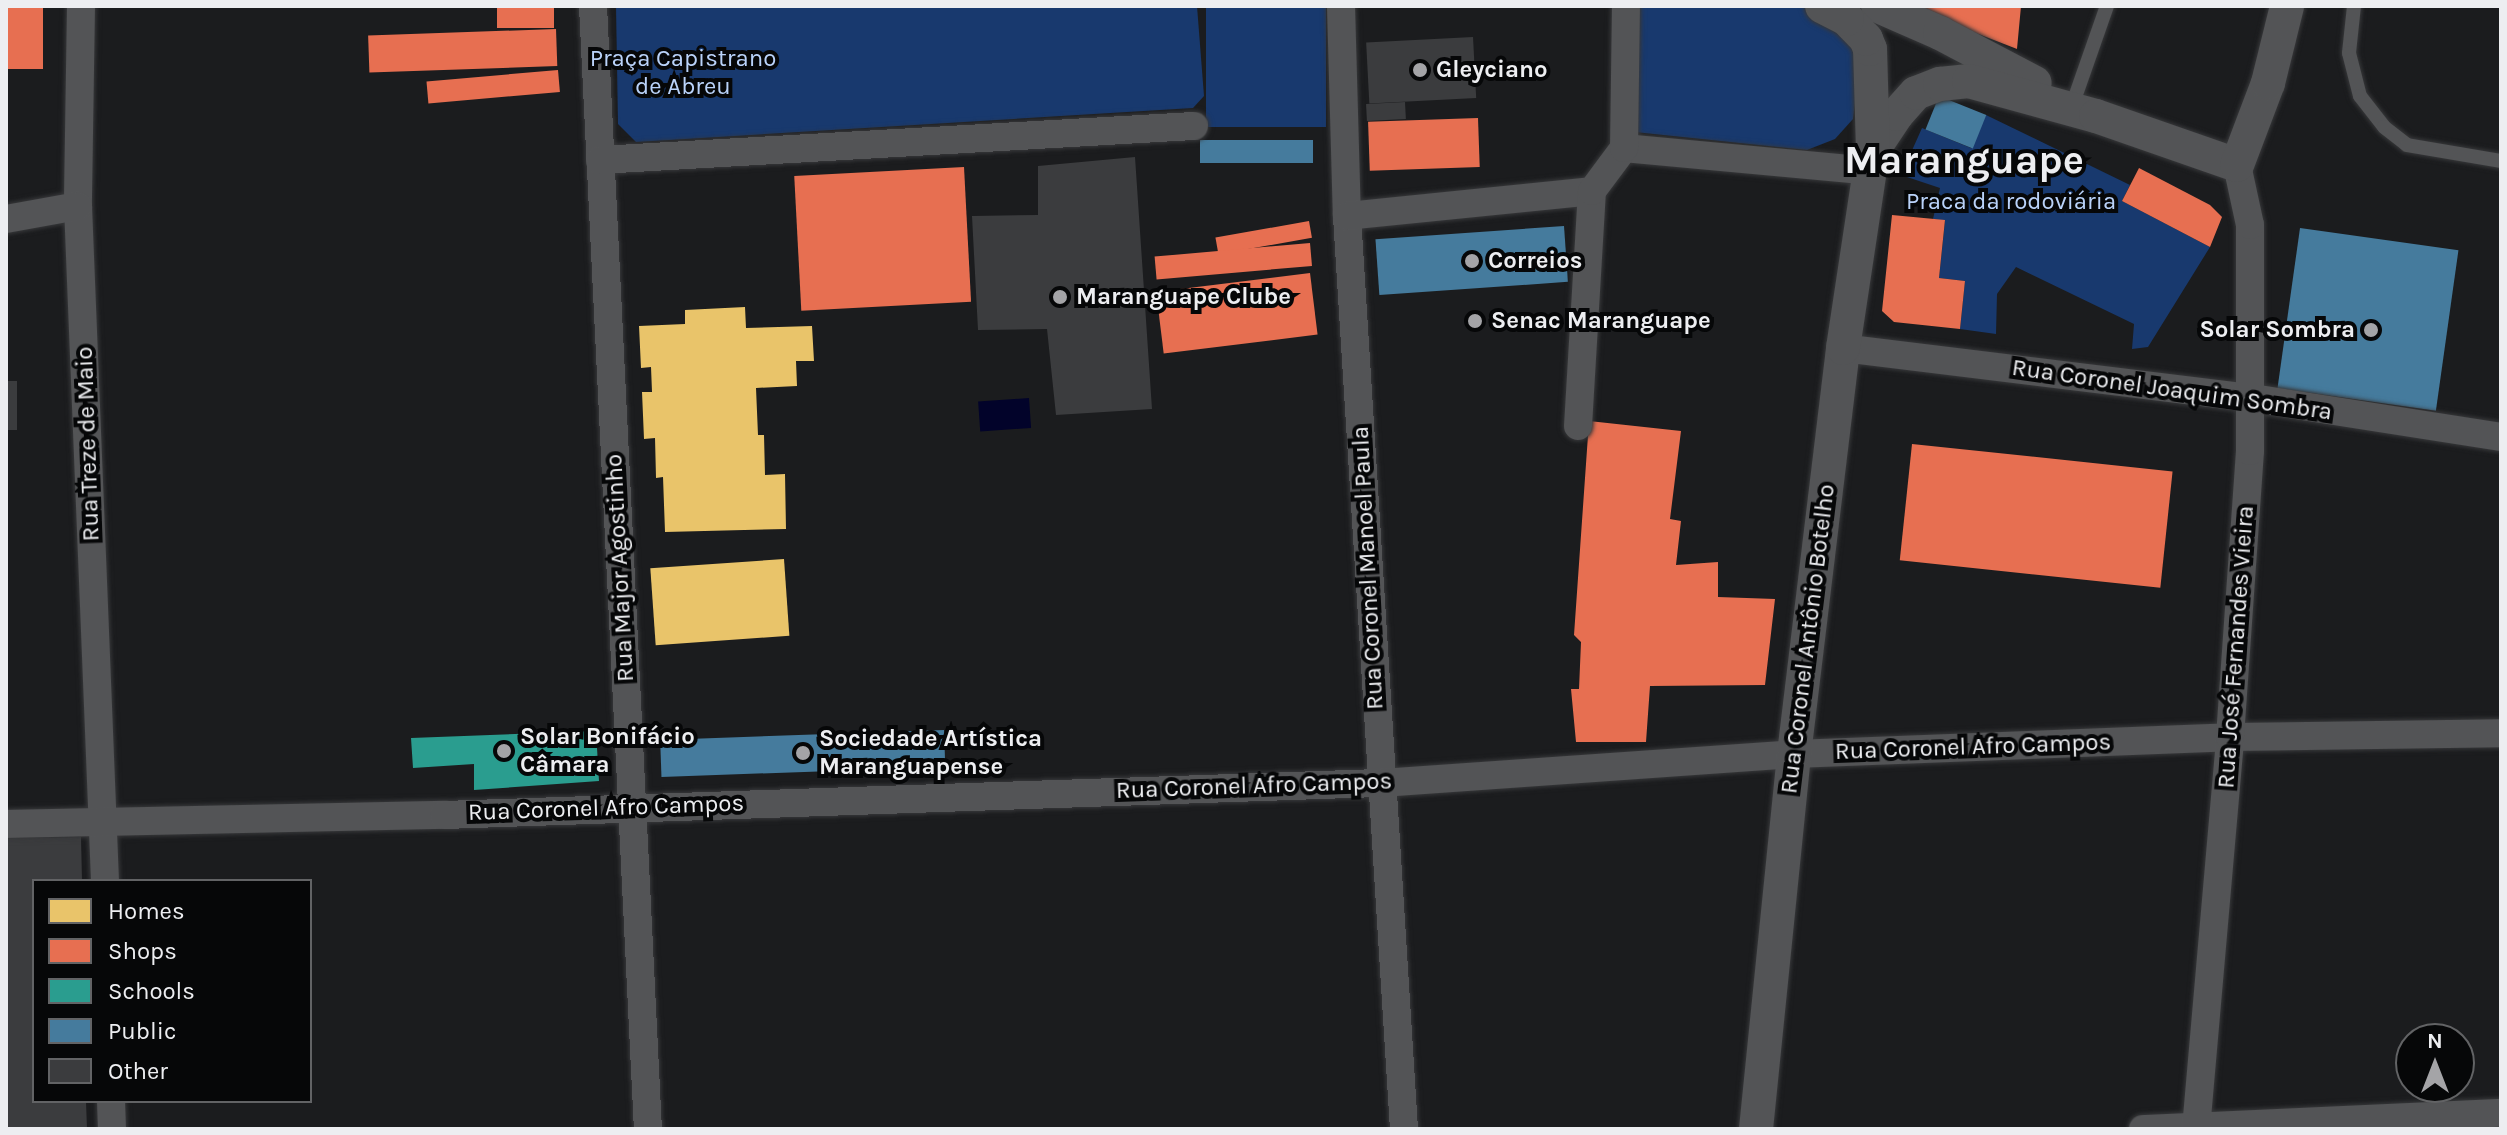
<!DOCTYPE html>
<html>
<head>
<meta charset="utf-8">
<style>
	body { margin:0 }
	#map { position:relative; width:2507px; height:1135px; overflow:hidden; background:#1b1c1e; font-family:Karla,sans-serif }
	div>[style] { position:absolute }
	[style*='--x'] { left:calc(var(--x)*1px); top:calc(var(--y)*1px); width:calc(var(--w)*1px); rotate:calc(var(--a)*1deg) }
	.green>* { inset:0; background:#18396e; transform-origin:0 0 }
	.water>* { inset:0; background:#02032a; transform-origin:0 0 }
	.homes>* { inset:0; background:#e9c46a; transform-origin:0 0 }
	.shops>* { inset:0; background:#e76f51; transform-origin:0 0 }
	.schools>* { inset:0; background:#2a9d8f }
	.public>* { inset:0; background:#457b9d; transform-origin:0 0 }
	.building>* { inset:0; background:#3b3c3e; transform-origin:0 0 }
	.roads { filter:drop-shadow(0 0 2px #37383a) drop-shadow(0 0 2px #37383a) }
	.service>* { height:14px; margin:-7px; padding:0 7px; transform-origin:7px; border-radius:7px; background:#535456 }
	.minor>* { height:28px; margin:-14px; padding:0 14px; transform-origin:14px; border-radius:14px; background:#535456 }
	.tertiary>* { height:34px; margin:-17px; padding:0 17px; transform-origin:17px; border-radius:17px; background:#535456 }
	.dots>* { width:22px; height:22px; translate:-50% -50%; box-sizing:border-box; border:4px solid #060708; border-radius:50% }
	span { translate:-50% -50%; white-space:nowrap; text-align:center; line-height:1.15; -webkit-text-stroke:8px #060708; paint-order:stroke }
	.park-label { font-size:24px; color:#bad3fa }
	.poi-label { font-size:24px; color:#edeef1; font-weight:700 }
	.left { translate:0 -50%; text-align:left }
	.right { translate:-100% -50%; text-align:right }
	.street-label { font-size:24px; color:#edeef1 }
	.town-label { font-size:40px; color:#edeef1; font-weight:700 }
	.frame { position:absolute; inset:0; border:8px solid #edeef1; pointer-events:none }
	.legend { position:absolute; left:32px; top:879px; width:280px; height:224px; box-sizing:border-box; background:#060708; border:2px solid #626365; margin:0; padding:10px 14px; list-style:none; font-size:24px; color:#edeef1 }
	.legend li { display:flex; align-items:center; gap:16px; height:40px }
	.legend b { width:40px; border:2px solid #626365 }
	.north { position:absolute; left:2395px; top:1023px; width:80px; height:80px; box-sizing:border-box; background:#060708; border:2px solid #626365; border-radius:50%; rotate:0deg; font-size:22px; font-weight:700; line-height:32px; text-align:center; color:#edeef1 }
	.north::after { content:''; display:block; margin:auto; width:28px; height:36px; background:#a4a4a7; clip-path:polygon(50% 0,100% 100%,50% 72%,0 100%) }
</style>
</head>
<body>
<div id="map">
	<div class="green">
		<div style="clip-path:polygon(616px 6px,1197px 6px,1204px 96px,1193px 108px,636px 142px,618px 124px)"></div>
		<div style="left:1206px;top:6px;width:120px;height:121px"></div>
		<div style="clip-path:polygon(1626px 6px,1801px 6px,1835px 24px,1860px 61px,1853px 119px,1835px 139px,1807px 150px,1625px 131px)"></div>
		<div style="clip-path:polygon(1986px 115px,2130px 185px,2122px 201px,2210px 247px,2148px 347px,2132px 349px,2134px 324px,2016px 267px,1997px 294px,1996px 334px,1960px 329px,1965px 281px,1939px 278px,1945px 221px,1933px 219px,1940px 188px,1901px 175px,1922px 128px,1971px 148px)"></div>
	</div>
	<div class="water">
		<div style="left:1029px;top:398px;width:30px;height:51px;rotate:86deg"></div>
	</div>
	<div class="homes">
		<div style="clip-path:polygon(745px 307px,746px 328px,812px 326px,814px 361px,796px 361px,797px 386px,756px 388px,758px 435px,764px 435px,765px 475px,785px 474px,786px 529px,665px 532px,663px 477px,656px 478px,655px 438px,644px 439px,642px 392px,652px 392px,651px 367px,641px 368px,639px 326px,685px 324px,685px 310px)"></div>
		<div style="left:784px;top:559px;width:77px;height:134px;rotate:86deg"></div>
	</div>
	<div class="shops">
		<div style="left:6px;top:6px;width:37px;height:63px"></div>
		<div style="left:497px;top:6px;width:57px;height:22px"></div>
		<div style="clip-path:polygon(1906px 6px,2021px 6px,2017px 49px)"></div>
		<div style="left:556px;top:29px;width:37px;height:188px;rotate:88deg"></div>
		<div style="left:558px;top:70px;width:22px;height:132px;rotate:85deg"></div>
		<div style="left:1478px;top:118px;width:49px;height:110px;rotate:88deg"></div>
		<div style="left:964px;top:167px;width:135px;height:170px;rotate:87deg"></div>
		<div style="clip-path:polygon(2139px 168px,2210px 205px,2222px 217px,2210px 247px,2122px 201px)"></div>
		<div style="clip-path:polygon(1892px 215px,1945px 220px,1939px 278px,1965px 281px,1960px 329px,1894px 322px,1882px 311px)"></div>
		<div style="left:1309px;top:221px;width:17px;height:95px;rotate:80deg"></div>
		<div style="left:1310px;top:243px;width:23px;height:156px;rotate:85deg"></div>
		<div style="left:1310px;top:273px;width:62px;height:155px;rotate:83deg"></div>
		<div style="clip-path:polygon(1589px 421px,1681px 431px,1670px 519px,1681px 521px,1676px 565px,1718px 562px,1718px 597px,1775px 599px,1765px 685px,1650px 686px,1646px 742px,1576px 742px,1571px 689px,1579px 689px,1581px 642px,1574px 635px)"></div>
		<div style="left:1912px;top:444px;width:262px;height:117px;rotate:6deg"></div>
	</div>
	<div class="schools">
		<div style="clip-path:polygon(596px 731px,599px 781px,474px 790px,474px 764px,413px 768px,411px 738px)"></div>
	</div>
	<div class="public">
		<div style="left:1939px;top:96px;width:51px;height:36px;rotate:22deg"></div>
		<div style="left:1313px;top:140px;width:23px;height:113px;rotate:90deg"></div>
		<div style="left:1564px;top:226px;width:56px;height:189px;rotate:86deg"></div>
		<div style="left:2300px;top:228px;width:160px;height:162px;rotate:8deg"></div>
		<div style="left:944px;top:730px;width:37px;height:284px;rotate:88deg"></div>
	</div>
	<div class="building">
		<div style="left:1473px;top:37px;width:61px;height:107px;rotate:87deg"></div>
		<div style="left:1405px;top:102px;width:17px;height:39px;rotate:87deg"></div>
		<div style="clip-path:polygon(1135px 157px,1152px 409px,1056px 415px,1047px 329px,978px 330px,972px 216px,1038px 215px,1038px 166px)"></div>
		<div style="left:6px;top:381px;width:11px;height:49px"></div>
		<div style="clip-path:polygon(81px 837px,82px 881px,34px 881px,34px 1101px,86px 1101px,87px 1129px,6px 1129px,6px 838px)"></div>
	</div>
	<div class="roads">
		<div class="service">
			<div style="--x:2354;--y:6;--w:47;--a:96.1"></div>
			<div style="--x:2349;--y:53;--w:44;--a:75.7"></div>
			<div style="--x:2360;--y:96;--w:39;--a:52"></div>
			<div style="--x:2384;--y:127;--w:29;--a:38"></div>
			<div style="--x:2407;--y:145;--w:95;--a:9.7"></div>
			<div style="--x:2073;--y:103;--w:103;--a:-70.7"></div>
		</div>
		<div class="minor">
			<div style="--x:81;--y:6;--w:200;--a:90.9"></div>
			<div style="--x:78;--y:206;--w:676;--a:87.71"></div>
			<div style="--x:593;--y:6;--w:1124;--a:87.2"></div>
			<div style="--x:1341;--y:6;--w:210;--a:88.4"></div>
			<div style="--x:1347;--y:216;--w:915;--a:86.43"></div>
			<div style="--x:1624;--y:148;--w:247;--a:5.3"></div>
			<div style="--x:600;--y:160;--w:595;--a:-3.28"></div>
			<div style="--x:1347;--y:216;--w:246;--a:-5.8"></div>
			<div style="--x:6;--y:219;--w:73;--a:-10.2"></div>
			<div style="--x:1843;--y:348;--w:412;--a:7"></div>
			<div style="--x:2252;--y:398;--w:252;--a:8.9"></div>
			<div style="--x:1578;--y:426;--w:235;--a:-86.6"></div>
			<div style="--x:1592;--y:191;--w:54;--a:-53.3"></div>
			<div style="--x:1624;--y:148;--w:142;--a:-89.2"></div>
			<div style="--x:6;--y:824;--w:438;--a:-1.2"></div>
			<div style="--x:444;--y:815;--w:938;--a:-1.96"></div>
			<div style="--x:1381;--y:783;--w:414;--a:-4"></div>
			<div style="--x:1794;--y:754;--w:436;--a:-2.2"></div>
			<div style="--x:2230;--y:737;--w:271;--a:-0.8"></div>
			<div style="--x:111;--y:1101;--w:28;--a:88"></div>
			<div style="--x:2143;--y:1129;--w:358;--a:-2.6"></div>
			<div style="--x:2196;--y:1129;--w:393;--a:-85"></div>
			<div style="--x:2230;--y:737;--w:287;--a:-86"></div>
			<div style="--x:2250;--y:451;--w:226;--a:-90"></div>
			<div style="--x:2250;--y:225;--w:61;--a:-102.2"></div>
		</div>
		<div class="tertiary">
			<div style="--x:1878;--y:6;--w:68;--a:23.5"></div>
			<div style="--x:1940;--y:33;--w:107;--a:27.8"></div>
			<div style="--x:1873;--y:150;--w:43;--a:-56.3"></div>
			<div style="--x:1897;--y:114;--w:28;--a:-48"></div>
			<div style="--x:1916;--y:93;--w:26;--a:-21"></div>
			<div style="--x:1940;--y:84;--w:29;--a:-6"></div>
			<div style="--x:1969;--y:81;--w:132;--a:15.4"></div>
			<div style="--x:2096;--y:116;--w:149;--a:19.2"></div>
			<div style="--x:2237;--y:165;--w:88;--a:-69.3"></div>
			<div style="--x:2268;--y:83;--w:79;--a:-76.1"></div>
			<div style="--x:1756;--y:1129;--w:377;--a:-84.2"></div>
			<div style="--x:1794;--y:754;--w:409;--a:-83.1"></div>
			<div style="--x:1843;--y:348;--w:200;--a:-81.4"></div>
			<div style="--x:1873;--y:150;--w:101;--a:-91.7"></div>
			<div style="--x:1870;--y:49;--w:11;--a:-112"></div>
			<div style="--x:1866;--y:39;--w:28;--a:-134"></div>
			<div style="--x:1847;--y:19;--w:28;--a:-153"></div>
		</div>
	</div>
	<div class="dots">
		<div style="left:1420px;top:70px;background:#a4a4a7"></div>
		<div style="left:1472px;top:261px;background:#a4a4a7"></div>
		<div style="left:1060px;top:297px;background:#a4a4a7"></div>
		<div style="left:1475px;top:321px;background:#a4a4a7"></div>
		<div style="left:2371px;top:330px;background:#a4a4a7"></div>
		<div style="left:504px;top:751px;background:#a4a4a7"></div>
		<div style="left:803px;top:753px;background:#a4a4a7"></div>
	</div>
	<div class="park-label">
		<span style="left:683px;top:73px">Praça Capistrano<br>de Abreu</span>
		<span style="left:2011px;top:202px">Praca da rodoviária</span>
	</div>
	<div class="poi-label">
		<span class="left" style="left:1436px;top:70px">Gleyciano</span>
		<span class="left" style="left:1488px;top:261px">Correios</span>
		<span class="left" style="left:1076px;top:297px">Maranguape Clube</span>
		<span class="left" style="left:1491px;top:321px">Senac Maranguape</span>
		<span class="right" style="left:2355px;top:330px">Solar Sombra</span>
		<span class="left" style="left:520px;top:751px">Solar Bonifácio<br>Câmara</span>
		<span class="left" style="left:819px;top:753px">Sociedade Artística<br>Maranguapense</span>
	</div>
	<div class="street-label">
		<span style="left:2172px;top:390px;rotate:8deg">Rua Coronel Joaquim Sombra</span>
		<span style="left:88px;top:444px;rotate:-92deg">Rua Treze de Maio</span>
		<span style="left:620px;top:568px;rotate:-93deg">Rua Major Agostinho</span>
		<span style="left:1368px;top:568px;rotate:-93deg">Rua Coronel Manoel Paula</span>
		<span style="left:1808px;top:639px;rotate:-83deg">Rua Coronel Antônio Botelho</span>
		<span style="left:2236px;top:647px;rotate:-86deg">Rua José Fernandes Vieira</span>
		<span style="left:1973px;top:747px;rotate:-2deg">Rua Coronel Afro Campos</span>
		<span style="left:1254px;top:786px;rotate:-2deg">Rua Coronel Afro Campos</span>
		<span style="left:606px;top:808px;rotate:-2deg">Rua Coronel Afro Campos</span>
	</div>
	<div class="town-label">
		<span style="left:1964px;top:160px">Maranguape</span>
	</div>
	<div class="frame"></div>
	<ul class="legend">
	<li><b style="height:22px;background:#e9c46a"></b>Homes</li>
	<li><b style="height:22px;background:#e76f51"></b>Shops</li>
	<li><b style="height:22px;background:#2a9d8f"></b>Schools</li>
	<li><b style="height:22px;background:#457b9d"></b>Public</li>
	<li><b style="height:22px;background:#3b3c3e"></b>Other</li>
	</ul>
	<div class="north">N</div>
</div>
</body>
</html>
